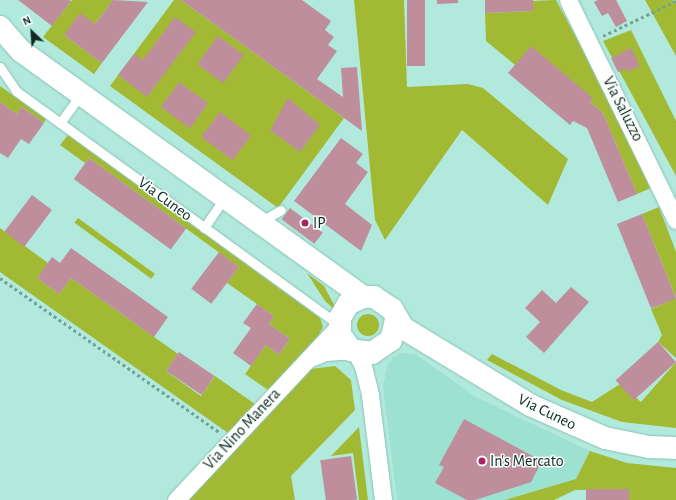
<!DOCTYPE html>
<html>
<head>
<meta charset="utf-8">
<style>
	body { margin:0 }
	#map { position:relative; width:676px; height:500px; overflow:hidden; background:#b1eadd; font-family:"Alegreya Sans",sans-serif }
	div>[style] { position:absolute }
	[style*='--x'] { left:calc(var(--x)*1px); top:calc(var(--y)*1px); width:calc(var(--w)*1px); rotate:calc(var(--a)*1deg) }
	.built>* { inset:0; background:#9de1d1 }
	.green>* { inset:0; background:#a2b934; transform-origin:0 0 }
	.round { border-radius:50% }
	.building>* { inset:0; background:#be8e9d; transform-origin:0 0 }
	.path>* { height:2.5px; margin-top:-1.25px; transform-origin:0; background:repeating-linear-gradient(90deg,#74a096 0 3px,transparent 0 6px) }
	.roads { filter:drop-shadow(0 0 1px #8ac2b5) drop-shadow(0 0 1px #8ac2b5) }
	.lane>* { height:9px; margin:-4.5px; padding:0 4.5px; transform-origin:4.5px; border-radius:4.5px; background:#fff }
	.street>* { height:17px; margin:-8.5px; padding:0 8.5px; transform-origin:8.5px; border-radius:8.5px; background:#fff }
	.secondary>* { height:22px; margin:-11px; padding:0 11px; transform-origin:11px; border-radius:11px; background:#fff }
	.dots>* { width:11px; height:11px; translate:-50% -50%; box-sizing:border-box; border:2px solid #f9fffd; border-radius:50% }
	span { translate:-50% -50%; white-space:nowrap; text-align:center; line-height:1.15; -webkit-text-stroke:3px #f9fffd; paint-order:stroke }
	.street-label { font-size:16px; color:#112823 }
	.poi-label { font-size:16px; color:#112823 }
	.left { translate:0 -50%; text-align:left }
	.north { position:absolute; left:12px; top:12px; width:40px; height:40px; -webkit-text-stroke:3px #f9fffd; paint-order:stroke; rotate:335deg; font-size:11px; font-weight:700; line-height:16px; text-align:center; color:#112823 }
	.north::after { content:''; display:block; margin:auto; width:14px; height:18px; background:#112823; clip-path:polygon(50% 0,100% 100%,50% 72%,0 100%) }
</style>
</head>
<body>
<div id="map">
	<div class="built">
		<div style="clip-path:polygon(401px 353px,415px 354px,476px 397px,590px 451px,576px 479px,505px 500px,397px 500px,383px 387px,387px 366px,393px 357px)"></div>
	</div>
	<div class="green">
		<div style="clip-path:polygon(72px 0,113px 0,95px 24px,64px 35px,102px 63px,94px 74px,43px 37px)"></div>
		<div style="clip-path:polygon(174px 0,181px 0,344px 118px,278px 208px,110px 86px)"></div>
		<div style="clip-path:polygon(354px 0,404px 0,407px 87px,468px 84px,483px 88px,568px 159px,548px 205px,462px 130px,385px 240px,375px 220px)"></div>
		<div style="clip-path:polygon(556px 0,577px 39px,651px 188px,637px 194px,603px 113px,590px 102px,515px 65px,486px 41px,485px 13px,533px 11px,533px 1px)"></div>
		<div style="clip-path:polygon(645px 0,673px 0,676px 5px,676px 56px)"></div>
		<div style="clip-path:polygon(631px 30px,676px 121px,676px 176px,603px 41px)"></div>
		<div style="clip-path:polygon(0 86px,46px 119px,44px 123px,22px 107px,17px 114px,0 102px)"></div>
		<div style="clip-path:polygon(68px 135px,320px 318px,323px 327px,318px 336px,268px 390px,245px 374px,266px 345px,279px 355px,290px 339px,269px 324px,274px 316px,227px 283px,239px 267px,89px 158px,85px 163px,60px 145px)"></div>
		<div style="clip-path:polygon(659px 207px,676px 252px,676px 298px,642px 214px)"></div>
		<div style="left:78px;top:218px;width:95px;height:6px;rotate:36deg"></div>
		<div style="clip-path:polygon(0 228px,48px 263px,37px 278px,59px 294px,71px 278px,178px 354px,166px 371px,201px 396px,215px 376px,255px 404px,228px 433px,0 272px)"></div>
		<div style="clip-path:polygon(307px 273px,324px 286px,339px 314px,325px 301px)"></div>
		<div style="clip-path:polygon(676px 298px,676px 358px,658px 342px,662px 335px,651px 309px)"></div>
		<div class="round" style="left:357px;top:314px;width:22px;height:22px"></div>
		<div style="clip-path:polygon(492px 354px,561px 390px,592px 402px,620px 384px,641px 402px,676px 362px,676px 428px,622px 422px,562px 400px,487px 360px)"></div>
		<div style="clip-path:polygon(335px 366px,351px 380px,355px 410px,291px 476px,295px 500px,186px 500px,310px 369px)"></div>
		<div style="clip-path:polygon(359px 427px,368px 500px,359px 500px,353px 453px,331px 456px)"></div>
		<div style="clip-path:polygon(590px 451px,627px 463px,676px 468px,676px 500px,629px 500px,629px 489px,575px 490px,554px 500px,505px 500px,576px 479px)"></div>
	</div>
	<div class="building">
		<div style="clip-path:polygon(18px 0,69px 0,71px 1px,52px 26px)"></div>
		<div style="clip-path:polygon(113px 0,148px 2px,102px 63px,64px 35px,80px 13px,95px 24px)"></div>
		<div style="clip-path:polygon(181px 0,302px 0,331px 21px,325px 30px,334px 37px,328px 45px,337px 51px,317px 79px,343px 97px,341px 68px,357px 67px,362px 131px)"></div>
		<div style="left:407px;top:0;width:18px;height:66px"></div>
		<div style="clip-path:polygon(437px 0,458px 0,458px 3px,437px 4px)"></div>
		<div style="clip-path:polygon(485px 0,533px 0,533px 11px,485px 13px)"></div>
		<div style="clip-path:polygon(598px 0,616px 0,627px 21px,616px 27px,608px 13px,602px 16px,594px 2px)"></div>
		<div style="clip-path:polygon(175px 17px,196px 32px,147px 97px,118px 75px,134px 54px,143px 60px)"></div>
		<div style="left:218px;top:36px;width:32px;height:35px;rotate:36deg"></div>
		<div style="clip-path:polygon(531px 46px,593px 98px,590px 102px,603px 113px,637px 194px,618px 202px,587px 128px,573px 121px,570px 125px,508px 73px)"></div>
		<div style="clip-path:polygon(631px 48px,640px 66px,628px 72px,626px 68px,618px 72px,611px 58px)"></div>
		<div style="left:179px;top:82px;width:36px;height:31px;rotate:36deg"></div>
		<div style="clip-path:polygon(288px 98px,320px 125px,300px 152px,270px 130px)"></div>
		<div style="clip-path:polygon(0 102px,17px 114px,22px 107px,44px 123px,29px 144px,21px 139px,8px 158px,0 153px)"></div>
		<div style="left:220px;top:112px;width:39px;height:31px;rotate:37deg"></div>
		<div style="clip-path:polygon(341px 138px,363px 154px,356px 163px,368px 172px,345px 204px,372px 225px,361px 251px,294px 201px)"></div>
		<div style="left:89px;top:158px;width:120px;height:26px;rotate:36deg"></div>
		<div style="left:32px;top:195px;width:25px;height:46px;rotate:37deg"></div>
		<div style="left:290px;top:208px;width:41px;height:14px;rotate:37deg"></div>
		<div style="left:642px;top:214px;width:91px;height:27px;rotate:68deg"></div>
		<div style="clip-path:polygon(71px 248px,168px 317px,154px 337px,71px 278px,59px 294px,37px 278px,52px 257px,60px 263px)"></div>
		<div style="left:219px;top:252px;width:25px;height:46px;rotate:37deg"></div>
		<div style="clip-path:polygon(571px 287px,589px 302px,544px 353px,526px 337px,540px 322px,525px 308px,542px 290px,556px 303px)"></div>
		<div style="clip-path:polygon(257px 304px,274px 316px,269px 324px,290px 339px,279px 355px,266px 345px,251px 366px,233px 353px,251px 328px,243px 323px)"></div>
		<div style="left:658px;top:342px;width:27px;height:57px;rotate:48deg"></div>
		<div style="left:179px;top:352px;width:43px;height:23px;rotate:34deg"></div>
		<div style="clip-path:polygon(464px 419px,542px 461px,531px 482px,475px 500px,467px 500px,435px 483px,444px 467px,439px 465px)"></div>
		<div style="left:351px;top:456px;width:44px;height:31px;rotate:82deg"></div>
		<div style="left:629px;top:489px;width:11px;height:43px;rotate:90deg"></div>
	</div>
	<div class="path">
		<div style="--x:603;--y:36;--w:81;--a:-25.6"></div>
		<div style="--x:0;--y:278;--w:268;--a:35.1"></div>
	</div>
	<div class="roads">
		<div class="lane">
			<div style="--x:0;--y:67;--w:29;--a:56"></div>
			<div style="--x:16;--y:91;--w:389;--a:35.9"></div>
			<div style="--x:331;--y:319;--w:9;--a:-6"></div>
			<div style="--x:60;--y:123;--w:36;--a:-54"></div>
			<div style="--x:260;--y:222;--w:24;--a:-30"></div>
			<div style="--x:204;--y:228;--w:37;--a:-56"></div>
		</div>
		<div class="street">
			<div style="--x:568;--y:0;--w:245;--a:63.9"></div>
			<div style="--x:355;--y:351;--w:17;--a:62"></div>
			<div style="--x:363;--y:366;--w:30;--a:76"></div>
			<div style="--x:370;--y:395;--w:106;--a:82.9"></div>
			<div style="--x:310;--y:358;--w:16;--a:-22"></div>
			<div style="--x:325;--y:352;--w:26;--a:-4"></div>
			<div style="--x:176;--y:500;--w:238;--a:-46.9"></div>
		</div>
		<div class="secondary">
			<div style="--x:0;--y:27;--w:32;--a:49"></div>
			<div style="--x:21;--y:51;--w:421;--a:35.7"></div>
			<div style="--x:396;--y:320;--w:21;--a:104"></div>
			<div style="--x:391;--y:340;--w:23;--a:146"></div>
			<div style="--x:372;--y:353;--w:21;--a:-172"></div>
			<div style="--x:351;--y:350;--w:19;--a:-125"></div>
			<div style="--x:340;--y:334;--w:16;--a:-90"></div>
			<div style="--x:340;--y:318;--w:16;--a:-60"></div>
			<div style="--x:348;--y:304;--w:17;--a:-25"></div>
			<div style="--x:363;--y:297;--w:11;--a:0"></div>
			<div style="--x:374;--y:297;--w:22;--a:34"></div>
			<div style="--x:392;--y:309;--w:22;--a:60"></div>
			<div style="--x:403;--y:328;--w:149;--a:31.2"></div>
			<div style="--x:530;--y:405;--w:82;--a:23.7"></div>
			<div style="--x:605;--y:438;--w:45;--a:11.6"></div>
			<div style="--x:649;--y:447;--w:27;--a:2"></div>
		</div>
	</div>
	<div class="dots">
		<div style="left:305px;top:223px;background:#ad2262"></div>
		<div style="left:482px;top:461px;background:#ad2262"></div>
	</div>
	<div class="street-label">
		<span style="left:623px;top:109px;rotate:63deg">Via Saluzzo</span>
		<span style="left:165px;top:199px;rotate:36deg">Via Cuneo</span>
		<span style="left:547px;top:412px;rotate:26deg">Via Cuneo</span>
		<span style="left:242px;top:429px;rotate:-47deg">Via Nino Manera</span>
	</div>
	<div class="poi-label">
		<span class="left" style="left:313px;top:223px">IP</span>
		<span class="left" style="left:490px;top:461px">In's Mercato</span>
	</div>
	<div class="north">N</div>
</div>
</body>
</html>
